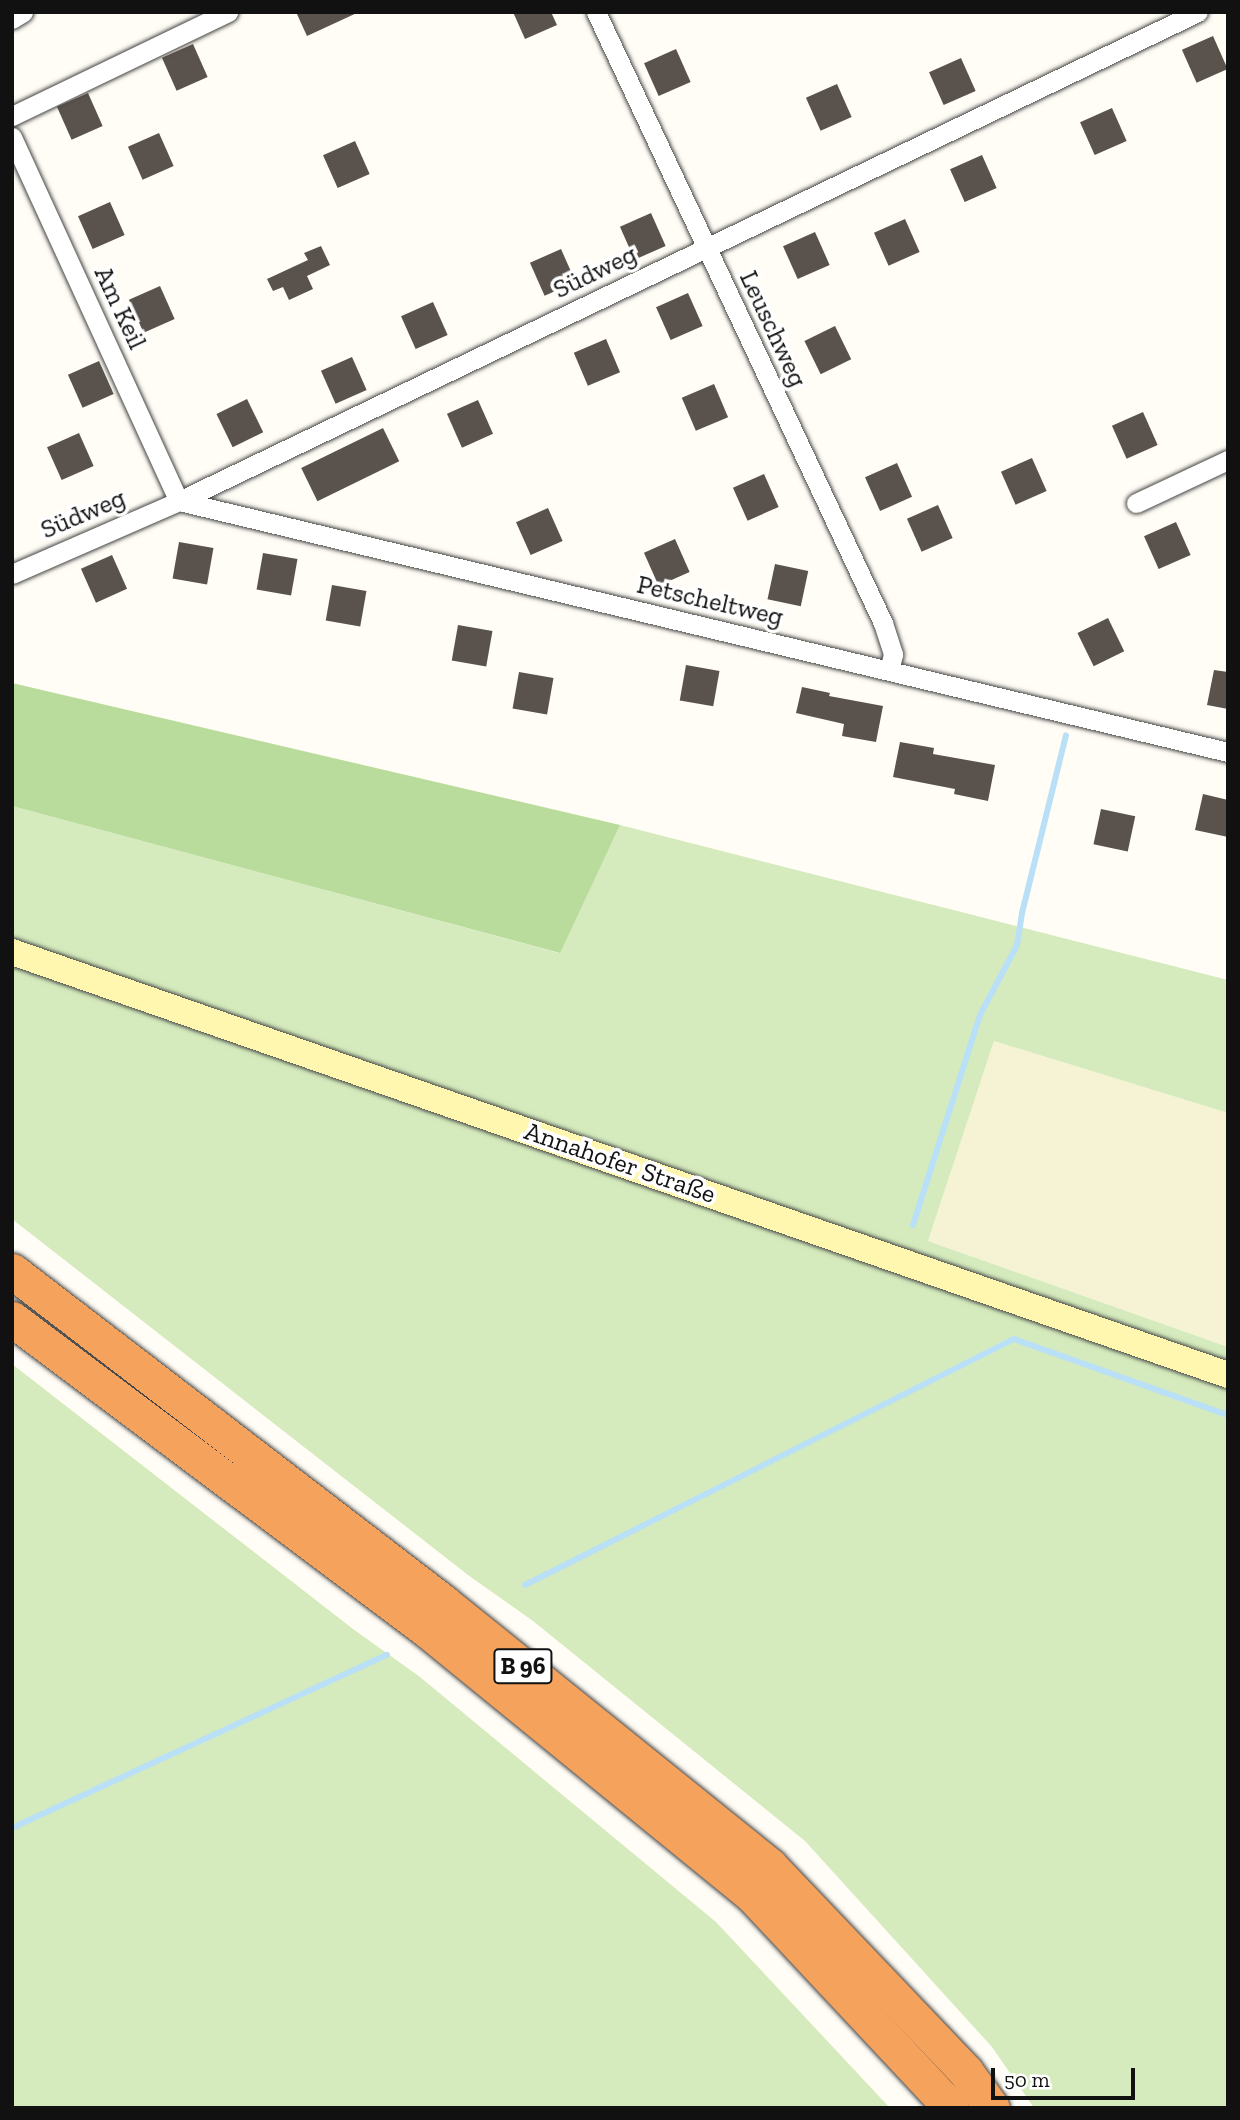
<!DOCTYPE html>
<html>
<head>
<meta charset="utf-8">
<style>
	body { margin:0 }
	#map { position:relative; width:1240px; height:2120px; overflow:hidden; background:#fffdf5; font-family:"Zilla Slab",serif }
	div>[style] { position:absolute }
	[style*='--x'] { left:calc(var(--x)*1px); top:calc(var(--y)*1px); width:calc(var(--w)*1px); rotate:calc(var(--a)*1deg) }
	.farmland>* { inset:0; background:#f6f3d4 }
	.green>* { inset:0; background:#d5ebbd }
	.forest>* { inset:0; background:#b9dc9c }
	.stream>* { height:6px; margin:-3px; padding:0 3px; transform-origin:3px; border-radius:3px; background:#b9e0f7 }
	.building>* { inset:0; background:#5a524d; transform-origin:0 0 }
	.roads { filter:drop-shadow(0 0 2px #444) drop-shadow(0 0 2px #444) }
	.street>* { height:19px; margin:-9.5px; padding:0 9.5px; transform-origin:9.5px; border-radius:9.5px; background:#fff }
	.secondary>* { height:26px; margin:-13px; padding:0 13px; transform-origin:13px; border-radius:13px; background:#fff6b0 }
	.highway>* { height:35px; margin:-17.5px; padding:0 17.5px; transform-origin:17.5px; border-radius:17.5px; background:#f5a25d }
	span { translate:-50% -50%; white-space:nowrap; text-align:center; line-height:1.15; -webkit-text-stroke:7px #fff; paint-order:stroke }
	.shield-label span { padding:2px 5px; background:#fff; border:2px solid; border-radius:5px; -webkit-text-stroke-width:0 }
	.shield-label { font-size:24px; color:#111; font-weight:700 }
	.street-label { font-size:26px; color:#111 }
	.frame { position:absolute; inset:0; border:14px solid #111; pointer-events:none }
	.scale { position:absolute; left:991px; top:2068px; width:144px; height:32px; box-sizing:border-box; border:4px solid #111; border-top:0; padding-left:9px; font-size:21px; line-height:24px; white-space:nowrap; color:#111; -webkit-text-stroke:5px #fff; paint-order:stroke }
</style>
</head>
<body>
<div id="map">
	<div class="farmland">
		<div style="clip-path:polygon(994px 1041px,1228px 1113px,1228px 1347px,928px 1241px)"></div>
	</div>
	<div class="green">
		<div style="clip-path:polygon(12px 806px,559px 953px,620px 825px,1228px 980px,1228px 1113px,994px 1041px,928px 1241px,1228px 1347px,1228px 2108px,1034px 2108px,992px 2047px,805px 1841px,533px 1621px,468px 1575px,12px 1219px)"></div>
		<div style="clip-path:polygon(12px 1364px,353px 1629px,420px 1677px,716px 1922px,890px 2108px,12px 2108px)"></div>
	</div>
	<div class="forest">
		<div style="clip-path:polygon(12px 683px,620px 825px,560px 953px,12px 806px)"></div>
	</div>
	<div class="stream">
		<div style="--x:913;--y:1225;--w:220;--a:-72.3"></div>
		<div style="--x:980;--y:1015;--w:79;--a:-62.1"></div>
		<div style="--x:1017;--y:945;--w:32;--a:-81"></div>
		<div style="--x:1022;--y:913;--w:183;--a:-76.1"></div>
		<div style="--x:525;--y:1585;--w:547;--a:-26.71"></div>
		<div style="--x:1014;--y:1339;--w:227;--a:19.6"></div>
		<div style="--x:12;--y:1828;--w:413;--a:-24.8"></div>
	</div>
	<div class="building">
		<div style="clip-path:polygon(296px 12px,359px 12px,307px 36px)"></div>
		<div style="clip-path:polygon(513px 12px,551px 12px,557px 25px,525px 39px)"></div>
		<div style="left:1213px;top:36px;width:36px;height:34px;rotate:66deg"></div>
		<div style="left:193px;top:44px;width:36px;height:34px;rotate:66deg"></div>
		<div style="left:676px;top:49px;width:36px;height:35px;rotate:66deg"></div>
		<div style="left:961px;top:58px;width:36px;height:35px;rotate:66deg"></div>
		<div style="left:837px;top:84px;width:36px;height:34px;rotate:66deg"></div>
		<div style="left:88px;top:93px;width:36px;height:34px;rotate:66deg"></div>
		<div style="left:1112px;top:108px;width:36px;height:35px;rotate:66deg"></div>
		<div style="left:159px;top:133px;width:36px;height:34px;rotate:66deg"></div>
		<div style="left:355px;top:141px;width:36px;height:35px;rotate:66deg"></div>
		<div style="left:982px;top:155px;width:36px;height:35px;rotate:66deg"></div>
		<div style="left:110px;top:202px;width:36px;height:35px;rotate:66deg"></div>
		<div style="left:651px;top:213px;width:36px;height:34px;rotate:66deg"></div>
		<div style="left:905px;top:219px;width:36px;height:34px;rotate:66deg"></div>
		<div style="left:815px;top:232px;width:36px;height:35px;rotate:66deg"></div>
		<div style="clip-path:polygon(321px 246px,330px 265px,307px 276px,313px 289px,289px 300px,283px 287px,273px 291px,267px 279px,308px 260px,304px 253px)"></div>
		<div style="left:561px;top:249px;width:36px;height:34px;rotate:66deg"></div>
		<div style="left:160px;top:286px;width:36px;height:34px;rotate:66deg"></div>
		<div style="left:688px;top:293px;width:36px;height:35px;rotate:66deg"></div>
		<div style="left:433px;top:302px;width:36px;height:35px;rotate:66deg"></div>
		<div style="left:835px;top:326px;width:37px;height:34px;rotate:64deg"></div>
		<div style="left:606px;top:339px;width:36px;height:35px;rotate:67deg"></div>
		<div style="left:352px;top:357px;width:36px;height:34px;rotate:66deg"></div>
		<div style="left:99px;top:361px;width:36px;height:34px;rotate:66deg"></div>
		<div style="left:714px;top:384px;width:36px;height:35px;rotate:67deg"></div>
		<div style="left:247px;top:399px;width:37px;height:34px;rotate:64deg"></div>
		<div style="left:478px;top:400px;width:37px;height:34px;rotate:66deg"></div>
		<div style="left:1143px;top:412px;width:36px;height:34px;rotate:66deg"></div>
		<div style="left:383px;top:428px;width:37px;height:91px;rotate:64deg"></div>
		<div style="left:79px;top:433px;width:36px;height:35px;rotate:66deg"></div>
		<div style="left:1032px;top:458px;width:36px;height:34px;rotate:66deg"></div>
		<div style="left:897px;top:463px;width:37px;height:35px;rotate:66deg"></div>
		<div style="left:764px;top:474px;width:36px;height:34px;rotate:66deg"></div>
		<div style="left:938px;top:505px;width:36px;height:34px;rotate:66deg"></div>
		<div style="left:548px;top:508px;width:36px;height:35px;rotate:66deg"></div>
		<div style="left:1176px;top:522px;width:36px;height:35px;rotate:66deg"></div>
		<div style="left:675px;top:539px;width:36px;height:34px;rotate:66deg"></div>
		<div style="left:179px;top:542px;width:35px;height:37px;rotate:10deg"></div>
		<div style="left:263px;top:553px;width:35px;height:37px;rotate:10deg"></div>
		<div style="left:112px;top:555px;width:37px;height:34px;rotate:66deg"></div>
		<div style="left:775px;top:564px;width:34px;height:36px;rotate:12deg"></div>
		<div style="left:332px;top:585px;width:35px;height:36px;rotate:10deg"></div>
		<div style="left:1108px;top:618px;width:37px;height:34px;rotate:64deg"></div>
		<div style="left:458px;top:625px;width:35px;height:36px;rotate:10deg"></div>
		<div style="left:686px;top:665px;width:34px;height:36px;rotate:10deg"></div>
		<div style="clip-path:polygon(1214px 670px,1228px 672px,1228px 709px,1207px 705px)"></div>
		<div style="left:519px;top:672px;width:35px;height:37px;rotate:10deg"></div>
		<div style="clip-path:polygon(802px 687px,830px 693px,829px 696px,883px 706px,876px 742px,842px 736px,844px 724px,796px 713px)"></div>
		<div style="clip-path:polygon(900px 742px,934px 748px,933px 754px,995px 765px,988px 801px,954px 794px,955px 789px,893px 777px)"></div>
		<div style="clip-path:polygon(1203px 794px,1228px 800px,1228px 837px,1195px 830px)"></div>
		<div style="left:1101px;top:809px;width:35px;height:36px;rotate:12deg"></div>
	</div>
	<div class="roads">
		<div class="street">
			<div style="--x:596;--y:12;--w:675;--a:64.84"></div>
			<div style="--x:883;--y:623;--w:33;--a:72"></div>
			<div style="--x:893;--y:654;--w:17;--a:103"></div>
			<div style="--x:12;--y:19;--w:13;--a:-32"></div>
			<div style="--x:12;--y:116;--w:240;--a:-25.7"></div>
			<div style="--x:12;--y:137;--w:400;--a:65.4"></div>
			<div style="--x:179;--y:501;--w:1079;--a:13.46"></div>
			<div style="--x:1136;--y:503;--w:102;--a:-25.1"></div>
			<div style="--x:12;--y:574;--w:182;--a:-23.6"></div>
			<div style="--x:179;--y:501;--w:1130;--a:-25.64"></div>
		</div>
		<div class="secondary">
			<div style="--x:12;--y:952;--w:1287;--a:19.18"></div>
		</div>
		<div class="highway">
			<div style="--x:12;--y:1271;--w:543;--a:37.52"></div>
			<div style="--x:443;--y:1602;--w:420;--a:38.9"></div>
			<div style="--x:770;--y:1866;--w:284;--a:46.4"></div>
			<div style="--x:966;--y:2072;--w:44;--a:54.2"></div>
			<div style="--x:12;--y:1319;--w:519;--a:36.85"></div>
			<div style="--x:427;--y:1630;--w:419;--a:39.2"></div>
			<div style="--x:752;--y:1895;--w:291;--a:46.9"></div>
		</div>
	</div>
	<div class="shield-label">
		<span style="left:523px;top:1666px">B 96</span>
	</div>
	<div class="street-label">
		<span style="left:595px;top:272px;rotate:-26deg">Südweg</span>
		<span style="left:120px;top:308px;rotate:65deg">Am Keil</span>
		<span style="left:773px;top:329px;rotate:65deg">Leuschweg</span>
		<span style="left:83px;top:514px;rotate:-23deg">Südweg</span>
		<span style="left:710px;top:601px;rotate:13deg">Petscheltweg</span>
		<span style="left:620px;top:1163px;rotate:19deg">Annahofer Straße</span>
	</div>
	<div class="frame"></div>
	<div class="scale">50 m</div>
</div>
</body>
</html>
